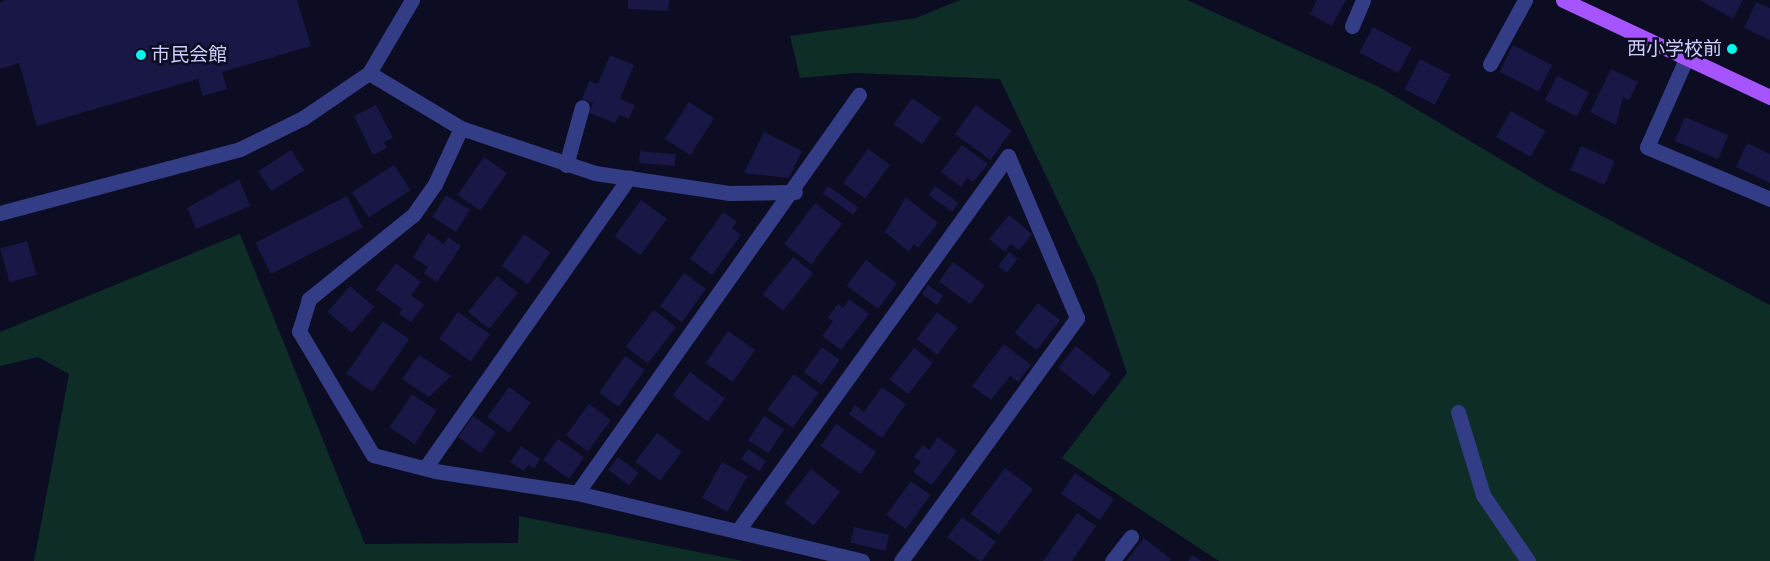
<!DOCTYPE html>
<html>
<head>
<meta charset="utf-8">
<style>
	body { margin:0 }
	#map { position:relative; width:1770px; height:561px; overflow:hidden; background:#0c0c22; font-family:Mulish,"Noto Sans JP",sans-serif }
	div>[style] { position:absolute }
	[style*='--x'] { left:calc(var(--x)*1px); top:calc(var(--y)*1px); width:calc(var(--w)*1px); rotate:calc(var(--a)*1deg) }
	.green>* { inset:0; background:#0e2d27 }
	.building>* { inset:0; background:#191745; transform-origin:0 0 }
	.minor>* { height:15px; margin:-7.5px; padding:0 7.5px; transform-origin:7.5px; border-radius:7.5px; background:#333d85 }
	.major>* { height:15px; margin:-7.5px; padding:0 7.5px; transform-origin:7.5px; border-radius:7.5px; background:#a654ff }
	.dots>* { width:14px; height:14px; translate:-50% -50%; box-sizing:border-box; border:2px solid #0c0c22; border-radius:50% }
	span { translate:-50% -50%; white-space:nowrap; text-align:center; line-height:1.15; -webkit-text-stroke:5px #0c0c22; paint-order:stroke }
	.poi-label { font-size:19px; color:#cdcfff }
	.right { translate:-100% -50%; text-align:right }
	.left { translate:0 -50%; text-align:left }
</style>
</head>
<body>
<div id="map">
	<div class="green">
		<div style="clip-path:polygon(960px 0,1187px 0,1381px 88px,1547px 187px,1770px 305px,1770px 561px,1219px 561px,1062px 458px,1127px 373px,1095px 279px,1000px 79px,855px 73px,800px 78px,790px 36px,916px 18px)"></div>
		<div style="clip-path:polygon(240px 234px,365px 544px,518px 543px,519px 516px,743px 561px,34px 561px,69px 374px,38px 357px,0 366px,0 332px)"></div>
	</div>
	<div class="building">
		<div style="clip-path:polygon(5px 0,297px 0,311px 46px,222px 72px,227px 89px,203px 96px,198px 79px,37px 126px,19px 63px,0 69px,0 3px)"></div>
		<div style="clip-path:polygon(628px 0,669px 0,668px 11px,628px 9px)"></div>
		<div style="clip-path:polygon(1317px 0,1346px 0,1332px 26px,1310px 14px)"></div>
		<div style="clip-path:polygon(1700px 0,1743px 0,1733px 19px)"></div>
		<div style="clip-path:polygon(1756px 2px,1770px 8px,1770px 40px,1744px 28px)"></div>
		<div style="left:1373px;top:27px;width:44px;height:29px;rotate:28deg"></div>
		<div style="left:1513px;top:45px;width:44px;height:30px;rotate:27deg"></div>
		<div style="clip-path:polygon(610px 55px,634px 65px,620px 99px,635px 105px,629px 119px,619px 115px,615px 123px,589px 113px,593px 103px,582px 99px,589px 81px,598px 84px)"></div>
		<div style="left:1420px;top:59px;width:34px;height:34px;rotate:27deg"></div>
		<div style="clip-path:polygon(1611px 69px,1638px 82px,1629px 100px,1623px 97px,1616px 125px,1590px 112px)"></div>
		<div style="left:1557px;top:76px;width:36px;height:27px;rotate:27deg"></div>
		<div style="left:912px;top:98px;width:35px;height:32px;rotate:35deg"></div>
		<div style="left:689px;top:102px;width:30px;height:44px;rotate:33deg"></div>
		<div style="clip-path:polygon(376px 105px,393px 138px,384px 142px,387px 148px,373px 155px,354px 116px)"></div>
		<div style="left:976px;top:105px;width:44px;height:36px;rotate:36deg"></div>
		<div style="left:1511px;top:111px;width:40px;height:30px;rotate:30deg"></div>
		<div style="left:1685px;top:117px;width:47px;height:26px;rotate:23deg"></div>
		<div style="clip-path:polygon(764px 132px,802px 151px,789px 178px,744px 173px)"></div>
		<div style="clip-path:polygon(1747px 143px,1770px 154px,1770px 183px,1736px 167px)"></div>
		<div style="clip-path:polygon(962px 145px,988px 164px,973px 182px,967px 178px,961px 187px,941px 172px)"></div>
		<div style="left:1581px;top:146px;width:37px;height:26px;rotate:24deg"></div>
		<div style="left:868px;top:149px;width:27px;height:42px;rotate:36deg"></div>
		<div style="left:291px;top:150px;width:24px;height:39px;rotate:57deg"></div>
		<div style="left:640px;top:151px;width:36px;height:12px;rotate:5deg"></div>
		<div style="left:484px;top:157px;width:28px;height:46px;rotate:35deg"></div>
		<div style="left:394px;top:165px;width:30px;height:50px;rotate:57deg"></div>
		<div style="clip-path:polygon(239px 179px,250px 206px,196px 229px,187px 208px)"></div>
		<div style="left:828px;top:186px;width:37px;height:9px;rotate:35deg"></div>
		<div style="left:935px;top:186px;width:29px;height:11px;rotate:36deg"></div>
		<div style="left:446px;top:195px;width:28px;height:26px;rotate:32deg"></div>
		<div style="left:347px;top:196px;width:35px;height:103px;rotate:63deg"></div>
		<div style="clip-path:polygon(906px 197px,938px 223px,918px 248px,914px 244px,909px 252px,885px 232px)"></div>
		<div style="left:641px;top:200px;width:32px;height:45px;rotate:36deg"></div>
		<div style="left:815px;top:203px;width:34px;height:51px;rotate:37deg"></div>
		<div style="clip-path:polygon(723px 212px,737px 222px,732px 228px,741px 235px,712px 275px,690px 259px)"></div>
		<div style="clip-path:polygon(1009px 215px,1032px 234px,1019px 250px,1011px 244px,1005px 252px,989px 239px)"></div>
		<div style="clip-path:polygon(428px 233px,444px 244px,448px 237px,461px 246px,437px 282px,424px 273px,428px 267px,413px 257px)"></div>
		<div style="left:524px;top:234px;width:32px;height:39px;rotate:35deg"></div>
		<div style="left:27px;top:241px;width:35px;height:28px;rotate:74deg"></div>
		<div style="left:1009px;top:252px;width:11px;height:18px;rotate:38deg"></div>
		<div style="left:793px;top:257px;width:26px;height:48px;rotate:39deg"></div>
		<div style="left:866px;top:260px;width:39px;height:32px;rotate:37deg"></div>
		<div style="left:953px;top:262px;width:39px;height:24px;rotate:36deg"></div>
		<div style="clip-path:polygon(396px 263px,421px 282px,411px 295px,424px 305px,411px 322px,399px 314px,402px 309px,376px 290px)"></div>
		<div style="left:684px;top:273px;width:27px;height:41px;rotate:36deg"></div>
		<div style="left:497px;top:276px;width:27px;height:46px;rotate:39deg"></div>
		<div style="left:928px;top:285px;width:19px;height:11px;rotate:35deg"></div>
		<div style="left:350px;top:286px;width:32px;height:34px;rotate:41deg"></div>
		<div style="clip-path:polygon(849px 299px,869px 314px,841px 350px,822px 336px,833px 321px,828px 318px,838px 304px,843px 308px)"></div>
		<div style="left:1038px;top:303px;width:28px;height:38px;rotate:38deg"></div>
		<div style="left:654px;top:310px;width:28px;height:46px;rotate:38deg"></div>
		<div style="left:458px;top:312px;width:39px;height:33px;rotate:35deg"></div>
		<div style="left:937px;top:312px;width:26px;height:34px;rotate:37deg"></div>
		<div style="left:383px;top:321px;width:32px;height:64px;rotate:35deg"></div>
		<div style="left:728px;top:331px;width:33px;height:39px;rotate:35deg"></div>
		<div style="clip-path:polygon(1004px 344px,1031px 365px,1018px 382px,1010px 376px,991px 400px,972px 386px)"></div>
		<div style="left:1076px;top:346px;width:45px;height:28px;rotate:39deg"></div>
		<div style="left:822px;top:347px;width:22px;height:31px;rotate:36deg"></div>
		<div style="left:914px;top:348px;width:24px;height:40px;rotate:38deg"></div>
		<div style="clip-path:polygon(419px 355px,451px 376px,429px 397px,402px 379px)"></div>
		<div style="left:625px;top:356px;width:24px;height:45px;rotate:35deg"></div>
		<div style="left:690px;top:372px;width:44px;height:29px;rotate:37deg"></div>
		<div style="left:794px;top:374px;width:31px;height:44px;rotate:37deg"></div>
		<div style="left:509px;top:387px;width:27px;height:37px;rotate:36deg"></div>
		<div style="clip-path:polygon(882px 387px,906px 404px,882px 438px,849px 414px,855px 405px,864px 412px)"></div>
		<div style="left:412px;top:394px;width:30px;height:40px;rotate:34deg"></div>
		<div style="left:589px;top:404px;width:27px;height:39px;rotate:36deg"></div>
		<div style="left:473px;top:416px;width:28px;height:26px;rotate:35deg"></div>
		<div style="left:764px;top:416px;width:24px;height:29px;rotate:33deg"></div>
		<div style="left:836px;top:424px;width:49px;height:27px;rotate:35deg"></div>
		<div style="left:657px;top:433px;width:31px;height:36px;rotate:37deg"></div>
		<div style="clip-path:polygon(938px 437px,957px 451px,932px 485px,913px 472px,921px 462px,914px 457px,923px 445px,929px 450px)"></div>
		<div style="left:558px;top:439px;width:32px;height:26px;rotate:35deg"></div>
		<div style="clip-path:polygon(521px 446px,540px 459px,534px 469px,528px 465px,524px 471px,510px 462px)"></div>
		<div style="left:748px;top:449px;width:22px;height:12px;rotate:34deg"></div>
		<div style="left:618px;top:457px;width:26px;height:16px;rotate:37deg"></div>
		<div style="left:722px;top:462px;width:29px;height:41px;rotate:29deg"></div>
		<div style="left:1005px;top:468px;width:35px;height:57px;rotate:37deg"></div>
		<div style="left:811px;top:469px;width:37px;height:43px;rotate:38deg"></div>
		<div style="left:1075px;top:473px;width:47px;height:25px;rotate:34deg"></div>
		<div style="left:911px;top:481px;width:24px;height:42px;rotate:36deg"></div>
		<div style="clip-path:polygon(1077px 513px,1096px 526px,1072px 561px,1043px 561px)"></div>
		<div style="left:962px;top:517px;width:42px;height:25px;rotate:36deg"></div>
		<div style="left:854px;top:527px;width:36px;height:16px;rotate:13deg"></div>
		<div style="clip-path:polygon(1144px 538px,1171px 559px,1170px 561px,1126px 561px)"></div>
		<div style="clip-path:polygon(1193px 555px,1201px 561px,1188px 561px)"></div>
	</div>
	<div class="minor">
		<div style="--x:1352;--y:26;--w:28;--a:-67"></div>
		<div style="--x:1686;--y:59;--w:96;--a:113.9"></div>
		<div style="--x:1647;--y:147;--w:134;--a:22.9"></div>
		<div style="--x:1490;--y:64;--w:73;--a:-61.3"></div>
		<div style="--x:369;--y:73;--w:107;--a:30.9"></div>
		<div style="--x:461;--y:128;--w:141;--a:18.6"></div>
		<div style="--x:595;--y:173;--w:135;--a:8.5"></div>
		<div style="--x:729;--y:193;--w:66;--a:-0.9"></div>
		<div style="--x:461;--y:128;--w:62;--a:114.9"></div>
		<div style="--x:435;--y:184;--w:38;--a:125"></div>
		<div style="--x:413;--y:215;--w:134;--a:141.1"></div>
		<div style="--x:309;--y:299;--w:34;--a:107"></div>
		<div style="--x:299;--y:331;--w:144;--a:59.2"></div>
		<div style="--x:373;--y:455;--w:64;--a:14.5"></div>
		<div style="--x:435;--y:471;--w:144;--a:8.8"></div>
		<div style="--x:577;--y:493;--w:293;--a:13.4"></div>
		<div style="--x:566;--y:165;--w:60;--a:-74.6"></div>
		<div style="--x:0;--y:213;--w:248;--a:-14.9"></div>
		<div style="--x:240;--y:149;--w:70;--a:-26.2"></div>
		<div style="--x:303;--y:118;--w:80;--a:-34.3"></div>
		<div style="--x:369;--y:73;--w:85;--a:-59.5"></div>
		<div style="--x:1458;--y:412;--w:87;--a:73.2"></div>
		<div style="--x:1483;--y:495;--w:80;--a:55.7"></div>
		<div style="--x:425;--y:468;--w:355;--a:-54.9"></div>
		<div style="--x:577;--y:493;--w:488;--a:-54.7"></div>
		<div style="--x:739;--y:529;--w:460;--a:-54.2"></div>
		<div style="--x:1008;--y:156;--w:176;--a:66.9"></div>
		<div style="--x:1077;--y:318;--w:300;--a:125.9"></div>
		<div style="--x:1112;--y:561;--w:31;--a:-52"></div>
	</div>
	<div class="major">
		<div style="--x:1563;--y:0;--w:229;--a:25.1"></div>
	</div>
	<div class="dots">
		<div style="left:1732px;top:49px;background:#00f8ec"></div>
		<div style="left:141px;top:55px;background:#00f8ec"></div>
	</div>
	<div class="poi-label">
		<span class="right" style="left:1722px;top:49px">西小学校前</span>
		<span class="left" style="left:151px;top:55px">市民会館</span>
	</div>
</div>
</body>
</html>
